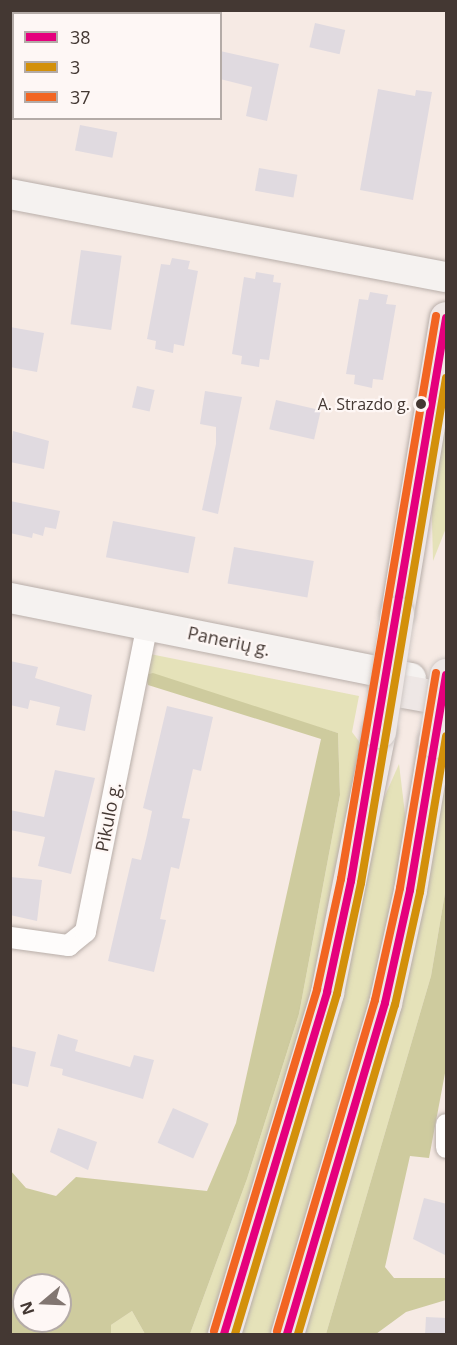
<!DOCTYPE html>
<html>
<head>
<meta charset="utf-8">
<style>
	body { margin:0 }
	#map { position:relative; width:457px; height:1345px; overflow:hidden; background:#f6eae4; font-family:"Open Sans",sans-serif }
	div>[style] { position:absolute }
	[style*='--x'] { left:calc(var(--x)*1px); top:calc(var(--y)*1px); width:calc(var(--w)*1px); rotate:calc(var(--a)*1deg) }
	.green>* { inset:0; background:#e5e2b9 }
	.forest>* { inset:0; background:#cecb9e }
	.building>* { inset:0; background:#e0dae0; transform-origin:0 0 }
	.roads { filter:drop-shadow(0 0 2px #b8aea9) drop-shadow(0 0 2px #b8aea9) }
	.street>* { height:21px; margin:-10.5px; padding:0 10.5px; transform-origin:10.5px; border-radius:10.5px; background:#fefcfb }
	.secondary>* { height:30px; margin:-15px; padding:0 15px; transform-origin:15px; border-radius:15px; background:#f5f2f0 }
	.primary>* { height:33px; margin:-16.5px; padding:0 16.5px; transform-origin:16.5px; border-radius:16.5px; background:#eee7e5 }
	.bridges { filter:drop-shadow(0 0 2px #cfc8c5) drop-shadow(0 0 2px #cfc8c5) }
	.primary-bridge>* { height:33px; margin:-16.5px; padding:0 16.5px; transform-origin:16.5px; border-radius:16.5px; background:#eee7e5 }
	.bus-1>* { height:8px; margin:-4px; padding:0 4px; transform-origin:4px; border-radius:4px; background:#e5007d }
	.bus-2>* { height:8px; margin:-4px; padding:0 4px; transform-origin:4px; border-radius:4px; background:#d3900a }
	.bus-3>* { height:8px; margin:-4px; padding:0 4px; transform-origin:4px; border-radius:4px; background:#f26522 }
	.dots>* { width:16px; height:16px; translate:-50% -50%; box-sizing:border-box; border:3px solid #fef7f5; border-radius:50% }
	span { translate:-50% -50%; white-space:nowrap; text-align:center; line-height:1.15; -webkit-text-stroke:4.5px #fef7f5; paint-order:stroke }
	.bus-label { font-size:16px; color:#443833 }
	.right { translate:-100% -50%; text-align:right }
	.street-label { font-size:18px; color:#443833 }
	.frame { position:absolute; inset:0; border:12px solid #443833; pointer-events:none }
	.legend { position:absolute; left:12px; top:12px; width:210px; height:108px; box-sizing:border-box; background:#fef7f5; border:2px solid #b4aba7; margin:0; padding:8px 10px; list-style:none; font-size:18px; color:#443833 }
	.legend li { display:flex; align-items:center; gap:12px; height:30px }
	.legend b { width:30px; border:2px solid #b4aba7 }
	.north { position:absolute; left:12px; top:1273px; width:60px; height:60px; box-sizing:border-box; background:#fef7f5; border:2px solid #b4aba7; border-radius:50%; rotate:251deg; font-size:16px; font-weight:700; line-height:24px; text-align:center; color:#443833 }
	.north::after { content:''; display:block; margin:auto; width:21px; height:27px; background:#827671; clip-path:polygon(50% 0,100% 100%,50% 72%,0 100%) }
</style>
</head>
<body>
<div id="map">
	<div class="green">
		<div style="clip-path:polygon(446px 388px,446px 528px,433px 561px,431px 482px)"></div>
		<div style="clip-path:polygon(150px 654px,359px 696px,352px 732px,361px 744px,319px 975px,211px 1334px,190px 1334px,247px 1179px,299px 1014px,340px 795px,338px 733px,145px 675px)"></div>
		<div style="clip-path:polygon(446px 756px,446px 887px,431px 976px,326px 1334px,302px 1334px)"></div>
		<div style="clip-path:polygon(399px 764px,406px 822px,380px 972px,273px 1334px,235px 1334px,376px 816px)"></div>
		<div style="clip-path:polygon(132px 1311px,145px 1334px,111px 1334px,111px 1325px)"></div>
	</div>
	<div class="forest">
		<div style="clip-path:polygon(evenodd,153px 673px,338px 733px,340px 795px,299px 1014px,247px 1179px,190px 1334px,145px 1334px,132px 1311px,111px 1325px,111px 1334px,11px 1334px,10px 1170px,26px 1188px,56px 1196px,76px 1177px,207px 1191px,236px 1123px,321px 739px,148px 685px,145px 675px,153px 673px,24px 1285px,60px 1285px,60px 1321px,24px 1321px,24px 1285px)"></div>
		<div style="clip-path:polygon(446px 887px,446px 1068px,429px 1158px,410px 1156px,385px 1267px,394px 1278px,446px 1278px,446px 1300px,406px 1312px,376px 1334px,326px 1334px,431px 976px)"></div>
	</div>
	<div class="building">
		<div style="left:315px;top:23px;width:31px;height:25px;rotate:13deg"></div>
		<div style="clip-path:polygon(220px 51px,279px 64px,267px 121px,246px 116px,252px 87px,220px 79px)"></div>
		<div style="clip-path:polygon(378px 89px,415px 96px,416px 90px,432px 92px,413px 200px,360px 190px)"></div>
		<div style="left:80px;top:125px;width:38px;height:26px;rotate:11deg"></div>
		<div style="left:259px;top:168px;width:39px;height:23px;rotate:10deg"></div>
		<div style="left:81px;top:250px;width:41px;height:75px;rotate:8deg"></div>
		<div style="clip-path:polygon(172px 258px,190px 261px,188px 269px,198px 271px,184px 346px,174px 344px,173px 353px,155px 349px,156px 341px,147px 339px,161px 264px,170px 265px)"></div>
		<div style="clip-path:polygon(256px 272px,274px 275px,273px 282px,281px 283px,269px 360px,260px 359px,259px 367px,241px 364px,242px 356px,232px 354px,244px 277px,255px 279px)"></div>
		<div style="clip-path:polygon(370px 292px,388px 295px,386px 304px,396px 305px,383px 380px,373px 379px,372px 388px,354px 384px,355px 375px,346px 374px,359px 299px,368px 300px)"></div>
		<div style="clip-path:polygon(10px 327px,44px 333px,37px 372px,10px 367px)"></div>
		<div style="left:137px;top:386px;width:18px;height:22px;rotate:13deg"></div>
		<div style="clip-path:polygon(205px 391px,242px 397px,218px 514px,202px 510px,216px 444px,216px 427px,200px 424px)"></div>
		<div style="left:276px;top:400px;width:46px;height:30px;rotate:13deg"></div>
		<div style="clip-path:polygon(13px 431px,49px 441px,44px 469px,10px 462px)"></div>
		<div style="clip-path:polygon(10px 501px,60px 511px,56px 529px,45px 527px,43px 536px,33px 533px,32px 538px,10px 533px)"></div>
		<div style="left:113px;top:521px;width:84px;height:37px;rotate:11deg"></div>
		<div style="left:234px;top:547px;width:81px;height:37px;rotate:10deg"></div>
		<div style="clip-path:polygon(10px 661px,38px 667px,35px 678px,92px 695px,85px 731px,56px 725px,60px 707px,30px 700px,28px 709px,10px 705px)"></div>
		<div style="clip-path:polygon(167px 706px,213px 717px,201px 771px,193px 769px,182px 818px,190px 819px,179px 869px,171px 867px,160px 919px,166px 920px,154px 972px,108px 961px,132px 858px,141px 860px,147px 835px,152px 811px,143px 808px)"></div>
		<div style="clip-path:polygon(55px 770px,95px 778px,71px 874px,38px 866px,45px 837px,10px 830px,10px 810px,44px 817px)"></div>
		<div style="clip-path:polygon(10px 877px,42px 880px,37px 921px,10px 915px)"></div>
		<div style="clip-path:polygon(58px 1034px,78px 1040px,75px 1051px,130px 1067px,134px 1055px,154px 1060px,143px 1099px,62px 1075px,63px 1069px,50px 1066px)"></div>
		<div style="clip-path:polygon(10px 1046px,36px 1052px,28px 1087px,10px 1083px)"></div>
		<div style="left:173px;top:1108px;width:39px;height:38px;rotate:24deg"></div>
		<div style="clip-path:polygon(58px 1128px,97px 1142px,88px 1170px,50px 1152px)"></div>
		<div style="clip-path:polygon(424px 1198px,447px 1204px,447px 1256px,413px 1239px)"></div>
		<div style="left:426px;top:1317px;width:21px;height:18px;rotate:3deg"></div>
	</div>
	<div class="roads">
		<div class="street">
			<div style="--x:10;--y:937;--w:59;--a:7.9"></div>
			<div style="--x:68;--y:945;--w:22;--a:-39"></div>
			<div style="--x:85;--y:931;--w:313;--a:-78.6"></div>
			<div style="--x:446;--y:1124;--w:23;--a:90"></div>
		</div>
		<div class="secondary">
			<div style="--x:10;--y:194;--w:444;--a:10.8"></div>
			<div style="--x:10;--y:598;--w:409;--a:11.3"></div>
		</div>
		<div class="primary">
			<div style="--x:397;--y:613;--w:299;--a:-80.6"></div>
			<div style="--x:386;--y:688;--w:57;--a:10.1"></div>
			<div style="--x:224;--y:1334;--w:357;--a:-73.2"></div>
			<div style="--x:327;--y:992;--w:266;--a:-78.7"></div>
			<div style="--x:287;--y:1334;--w:345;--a:-73.5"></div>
			<div style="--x:385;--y:1003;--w:116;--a:-77.5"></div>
			<div style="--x:410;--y:890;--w:151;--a:-80.5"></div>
		</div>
	</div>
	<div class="bridges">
		<div class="primary-bridge">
			<div style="--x:379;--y:731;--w:119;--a:-81.3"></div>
			<div style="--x:435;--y:741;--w:67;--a:-80.5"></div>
		</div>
	</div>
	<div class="bus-1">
		<div style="--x:224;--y:1334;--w:357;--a:-73.2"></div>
		<div style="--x:327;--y:992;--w:114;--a:-77.8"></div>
		<div style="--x:351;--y:881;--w:571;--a:-80.42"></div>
		<div style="--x:287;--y:1334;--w:345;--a:-73.5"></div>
		<div style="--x:385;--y:1003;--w:116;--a:-77.5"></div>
		<div style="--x:410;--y:890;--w:218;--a:-80.5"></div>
	</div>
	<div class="bus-2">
		<div style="--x:235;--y:1334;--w:355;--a:-73.3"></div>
		<div style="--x:337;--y:994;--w:114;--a:-77.8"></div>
		<div style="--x:361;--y:883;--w:512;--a:-80.45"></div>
		<div style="--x:298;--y:1334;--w:343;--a:-73.6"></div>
		<div style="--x:395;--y:1005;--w:116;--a:-77.5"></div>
		<div style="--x:420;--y:892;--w:158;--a:-80.5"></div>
	</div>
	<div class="bus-3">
		<div style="--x:214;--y:1331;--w:357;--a:-73.2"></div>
		<div style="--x:317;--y:989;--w:113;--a:-77.7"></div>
		<div style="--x:341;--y:879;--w:571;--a:-80.42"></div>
		<div style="--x:277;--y:1331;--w:345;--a:-73.5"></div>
		<div style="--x:375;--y:1000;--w:115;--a:-77.4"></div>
		<div style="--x:400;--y:888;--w:218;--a:-80.5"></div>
	</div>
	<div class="dots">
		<div style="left:421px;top:404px;background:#443833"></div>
	</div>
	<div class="bus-label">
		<span class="right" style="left:410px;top:404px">A. Strazdo g.</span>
	</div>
	<div class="street-label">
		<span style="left:229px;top:641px;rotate:12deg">Panerių g.</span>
		<span style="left:108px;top:817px;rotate:-79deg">Pikulo g.</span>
	</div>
	<div class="frame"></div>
	<ul class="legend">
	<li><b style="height:8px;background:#e5007d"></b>38</li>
	<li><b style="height:8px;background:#d3900a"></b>3</li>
	<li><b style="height:8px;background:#f26522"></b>37</li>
	</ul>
	<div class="north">N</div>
</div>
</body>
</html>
